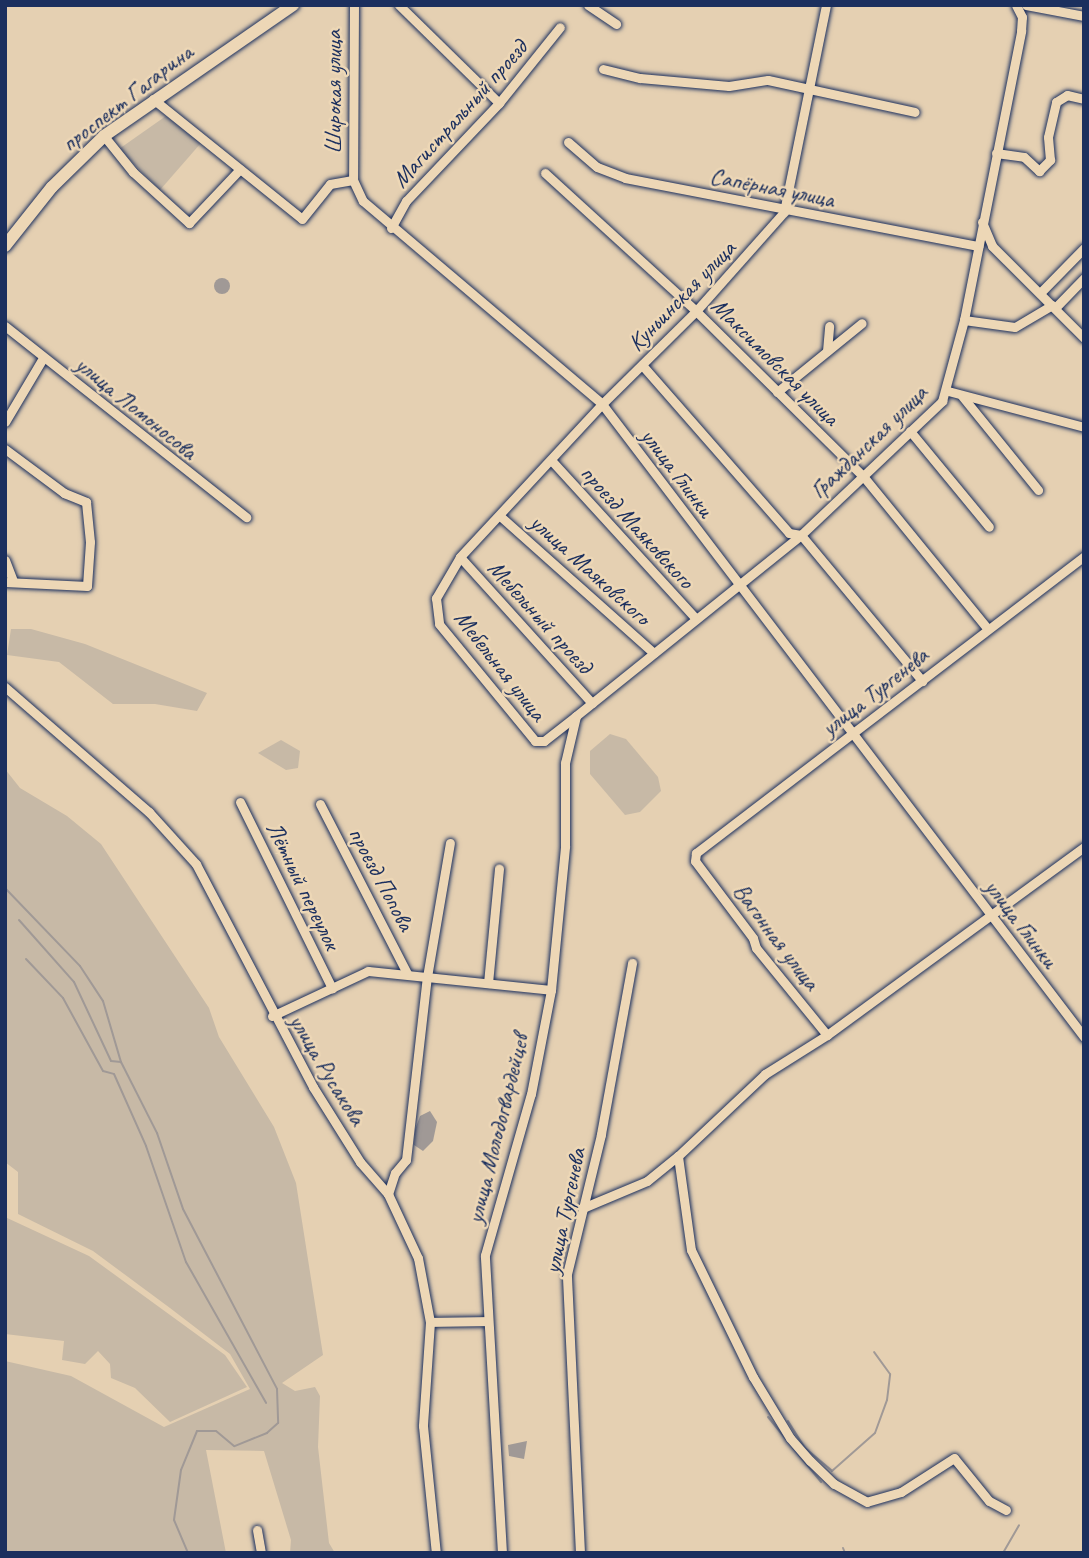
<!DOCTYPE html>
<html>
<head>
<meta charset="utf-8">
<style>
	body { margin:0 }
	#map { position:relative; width:1089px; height:1558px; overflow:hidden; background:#e5d0b2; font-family:Caveat,sans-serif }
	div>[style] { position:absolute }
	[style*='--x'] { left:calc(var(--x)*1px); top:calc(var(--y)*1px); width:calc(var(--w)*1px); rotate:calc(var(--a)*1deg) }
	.green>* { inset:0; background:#c7b9a6 }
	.water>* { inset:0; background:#a09996 }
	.round { border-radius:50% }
	.stream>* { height:2px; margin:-1px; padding:0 1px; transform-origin:1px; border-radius:1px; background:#a09996 }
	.roads { filter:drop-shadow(0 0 2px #1b2f5e) drop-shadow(0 0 2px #1b2f5e) }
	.minor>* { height:9px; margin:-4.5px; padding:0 4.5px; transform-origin:4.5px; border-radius:4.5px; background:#edd7b6 }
	.major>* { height:12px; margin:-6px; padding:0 6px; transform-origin:6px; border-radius:6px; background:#edd7b6 }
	span { translate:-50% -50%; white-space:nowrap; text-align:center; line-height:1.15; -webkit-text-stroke:5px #edd7b6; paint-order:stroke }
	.street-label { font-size:24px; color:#1b2f5e }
	.frame { position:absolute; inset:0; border:7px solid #1b2f5e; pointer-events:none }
</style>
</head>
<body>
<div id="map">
	<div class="green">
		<div style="clip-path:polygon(166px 116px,201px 143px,160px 190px,119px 149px)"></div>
		<div style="clip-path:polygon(11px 629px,31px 629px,85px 644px,207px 693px,197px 711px,155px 704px,113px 704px,59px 662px,7px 655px)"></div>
		<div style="clip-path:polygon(610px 734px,626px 739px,658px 777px,661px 791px,640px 812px,625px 815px,590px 774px,590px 751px)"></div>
		<div style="clip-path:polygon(281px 740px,300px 751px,298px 768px,286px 770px,258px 753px)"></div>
		<div style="clip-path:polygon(5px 769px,20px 788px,67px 816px,101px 844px,209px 1008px,219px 1037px,274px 1127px,296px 1183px,323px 1355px,282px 1383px,295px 1391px,315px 1387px,320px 1396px,318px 1447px,329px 1543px,335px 1553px,290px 1553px,291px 1540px,264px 1451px,206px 1450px,226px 1553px,5px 1553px,5px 1361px,71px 1376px,164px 1427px,250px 1389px,230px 1354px,170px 1308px,93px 1251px,18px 1214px,18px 1172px,5px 1162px)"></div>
		<div style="clip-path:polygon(5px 1217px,89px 1256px,225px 1355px,247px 1387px,170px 1422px,135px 1388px,111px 1378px,110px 1364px,98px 1351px,85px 1364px,62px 1360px,64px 1341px,5px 1334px)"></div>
	</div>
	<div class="water">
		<div class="round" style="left:214px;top:278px;width:16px;height:16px"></div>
		<div style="clip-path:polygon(430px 1111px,437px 1122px,433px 1141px,423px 1151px,414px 1145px,415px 1130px,420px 1116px)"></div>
		<div style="clip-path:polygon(527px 1441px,524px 1459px,509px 1456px,508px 1445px)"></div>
	</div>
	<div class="stream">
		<div style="--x:5;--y:888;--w:108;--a:46.1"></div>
		<div style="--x:80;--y:966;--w:42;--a:56.7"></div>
		<div style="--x:103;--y:1001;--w:64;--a:73.6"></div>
		<div style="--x:121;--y:1062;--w:80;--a:63.1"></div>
		<div style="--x:157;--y:1133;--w:80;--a:71.1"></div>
		<div style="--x:183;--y:1209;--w:203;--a:62.4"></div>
		<div style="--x:277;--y:1389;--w:34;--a:88"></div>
		<div style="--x:278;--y:1423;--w:15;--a:138"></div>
		<div style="--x:267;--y:1433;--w:35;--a:158"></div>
		<div style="--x:234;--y:1446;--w:23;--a:-140"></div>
		<div style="--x:216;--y:1431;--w:19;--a:180"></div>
		<div style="--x:197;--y:1431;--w:42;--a:112.3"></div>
		<div style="--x:181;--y:1470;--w:50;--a:98"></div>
		<div style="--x:174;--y:1520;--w:36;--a:67"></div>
		<div style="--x:19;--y:920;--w:83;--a:48.4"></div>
		<div style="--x:74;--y:982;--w:87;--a:64.9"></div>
		<div style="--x:111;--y:1061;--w:10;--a:6"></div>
		<div style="--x:26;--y:959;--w:54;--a:46.5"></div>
		<div style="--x:63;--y:998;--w:83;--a:61.3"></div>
		<div style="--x:103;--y:1071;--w:11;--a:15"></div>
		<div style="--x:114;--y:1074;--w:79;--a:66"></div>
		<div style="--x:146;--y:1146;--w:123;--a:71"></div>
		<div style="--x:186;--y:1262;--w:162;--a:60.4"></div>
		<div style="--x:768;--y:1417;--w:84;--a:50.8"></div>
		<div style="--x:788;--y:1421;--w:32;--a:58"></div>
		<div style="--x:805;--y:1448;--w:35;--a:40"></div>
		<div style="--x:832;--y:1471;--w:57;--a:-41.5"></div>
		<div style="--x:875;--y:1433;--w:35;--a:-70"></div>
		<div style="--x:887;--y:1400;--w:26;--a:-83"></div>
		<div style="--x:890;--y:1374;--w:27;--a:-126"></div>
		<div style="--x:843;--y:1548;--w:5;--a:68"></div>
		<div style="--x:1003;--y:1553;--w:32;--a:-60"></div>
	</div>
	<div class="roads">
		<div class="minor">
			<div style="--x:354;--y:5;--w:175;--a:90.3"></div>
			<div style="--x:353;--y:180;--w:23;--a:65"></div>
			<div style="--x:363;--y:201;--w:314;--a:40.3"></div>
			<div style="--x:602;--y:404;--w:796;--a:52.71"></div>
			<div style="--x:399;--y:5;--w:140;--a:44.4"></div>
			<div style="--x:588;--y:5;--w:34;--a:34"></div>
			<div style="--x:826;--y:5;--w:211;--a:101.5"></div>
			<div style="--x:784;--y:212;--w:132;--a:131.6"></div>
			<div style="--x:696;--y:311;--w:132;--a:135.3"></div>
			<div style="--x:602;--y:404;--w:209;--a:132.9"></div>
			<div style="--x:460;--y:557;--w:48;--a:120.3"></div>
			<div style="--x:436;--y:598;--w:26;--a:83"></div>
			<div style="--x:439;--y:624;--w:151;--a:50.6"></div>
			<div style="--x:535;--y:741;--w:9;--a:0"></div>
			<div style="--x:544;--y:741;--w:41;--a:-38"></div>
			<div style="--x:576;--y:716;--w:289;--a:-38.8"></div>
			<div style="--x:801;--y:535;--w:195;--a:-43.5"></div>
			<div style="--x:942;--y:401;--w:84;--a:-74.8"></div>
			<div style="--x:964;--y:320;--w:295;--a:-78.8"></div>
			<div style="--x:1021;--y:31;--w:14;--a:-86"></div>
			<div style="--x:1022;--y:17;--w:13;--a:-117"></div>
			<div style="--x:1026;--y:5;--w:59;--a:10.7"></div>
			<div style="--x:603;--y:69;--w:38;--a:14"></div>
			<div style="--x:640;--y:78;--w:89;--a:5.1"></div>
			<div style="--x:729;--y:86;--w:39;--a:-9"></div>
			<div style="--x:768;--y:80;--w:150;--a:12.3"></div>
			<div style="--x:153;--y:99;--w:191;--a:38.8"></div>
			<div style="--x:302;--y:219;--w:45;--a:-51.3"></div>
			<div style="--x:330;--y:184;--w:23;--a:-10"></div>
			<div style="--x:104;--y:136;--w:46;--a:51.1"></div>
			<div style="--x:133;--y:172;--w:76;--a:42.3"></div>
			<div style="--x:189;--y:223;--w:74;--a:-46.6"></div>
			<div style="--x:568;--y:142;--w:38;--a:41"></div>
			<div style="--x:597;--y:167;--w:30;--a:21"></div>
			<div style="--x:625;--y:178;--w:360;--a:10.9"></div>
			<div style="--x:996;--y:153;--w:28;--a:8"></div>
			<div style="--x:1024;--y:157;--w:21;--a:43"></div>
			<div style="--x:1039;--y:171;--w:16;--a:-45"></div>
			<div style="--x:1050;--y:160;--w:23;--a:-95"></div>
			<div style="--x:1048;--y:137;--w:36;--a:-77"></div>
			<div style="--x:1056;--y:102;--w:13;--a:-32"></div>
			<div style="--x:1067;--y:95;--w:17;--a:13"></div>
			<div style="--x:545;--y:173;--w:205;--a:42.4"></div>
			<div style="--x:696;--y:311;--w:235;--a:44.7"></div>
			<div style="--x:863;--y:476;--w:196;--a:50.8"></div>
			<div style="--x:982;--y:222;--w:26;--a:67"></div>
			<div style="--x:992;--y:246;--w:130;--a:45"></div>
			<div style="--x:391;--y:228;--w:31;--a:-61"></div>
			<div style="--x:406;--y:201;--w:135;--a:-46.5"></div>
			<div style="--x:499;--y:103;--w:97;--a:-51.2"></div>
			<div style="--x:1040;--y:293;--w:63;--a:-45.6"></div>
			<div style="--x:1055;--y:308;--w:42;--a:-46"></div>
			<div style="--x:964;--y:320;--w:51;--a:7.8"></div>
			<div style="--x:1015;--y:327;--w:43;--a:-30.7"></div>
			<div style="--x:5;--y:326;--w:308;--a:38.4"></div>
			<div style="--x:827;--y:351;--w:25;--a:-85"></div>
			<div style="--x:642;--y:365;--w:223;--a:48.8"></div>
			<div style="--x:789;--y:533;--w:12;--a:9"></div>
			<div style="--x:801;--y:535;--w:190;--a:50.3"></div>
			<div style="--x:948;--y:391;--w:141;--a:14.8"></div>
			<div style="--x:777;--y:392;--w:109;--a:-39.1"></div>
			<div style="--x:962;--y:396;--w:121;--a:51"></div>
			<div style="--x:5;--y:422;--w:74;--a:-59.3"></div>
			<div style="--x:910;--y:431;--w:124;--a:50.5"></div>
			<div style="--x:5;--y:449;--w:74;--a:36.7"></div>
			<div style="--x:64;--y:493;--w:24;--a:22"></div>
			<div style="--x:86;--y:502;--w:40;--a:84.3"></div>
			<div style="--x:90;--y:542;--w:44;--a:93.9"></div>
			<div style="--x:87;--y:586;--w:82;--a:-177.2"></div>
			<div style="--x:551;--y:460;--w:215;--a:47.6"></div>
			<div style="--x:500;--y:516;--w:206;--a:41.7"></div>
			<div style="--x:460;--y:557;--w:197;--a:47.9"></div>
			<div style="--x:5;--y:560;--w:22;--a:69"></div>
			<div style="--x:5;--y:687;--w:191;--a:41"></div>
			<div style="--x:149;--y:812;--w:70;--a:47.9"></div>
			<div style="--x:196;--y:864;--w:252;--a:62.3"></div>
			<div style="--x:313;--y:1087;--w:89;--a:57.9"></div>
			<div style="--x:360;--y:1162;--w:43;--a:48.8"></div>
			<div style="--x:388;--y:1194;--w:71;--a:64.9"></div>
			<div style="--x:418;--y:1258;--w:65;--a:79.4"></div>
			<div style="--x:430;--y:1322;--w:104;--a:93.9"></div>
			<div style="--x:423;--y:1426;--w:128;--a:84.2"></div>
			<div style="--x:240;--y:802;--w:208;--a:63.7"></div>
			<div style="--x:320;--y:804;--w:190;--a:62.8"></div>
			<div style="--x:488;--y:983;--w:115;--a:-84.5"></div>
			<div style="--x:272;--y:1016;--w:106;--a:-25.1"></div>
			<div style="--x:368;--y:971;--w:184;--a:5.9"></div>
			<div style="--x:827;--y:1035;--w:112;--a:-129.2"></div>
			<div style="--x:756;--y:948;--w:10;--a:-107"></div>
			<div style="--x:753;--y:938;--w:96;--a:-127"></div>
			<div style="--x:695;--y:861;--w:8;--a:-83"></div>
			<div style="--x:696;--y:853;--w:489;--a:-37.4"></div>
			<div style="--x:388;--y:1194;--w:22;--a:-72"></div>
			<div style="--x:395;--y:1173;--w:17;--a:-50"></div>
			<div style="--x:406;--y:1160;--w:184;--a:-83.5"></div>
			<div style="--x:427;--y:977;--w:136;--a:-80.3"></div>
			<div style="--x:585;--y:1207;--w:67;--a:-22.8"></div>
			<div style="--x:647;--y:1181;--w:40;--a:-39"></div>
			<div style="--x:430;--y:1322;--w:57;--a:-1"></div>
			<div style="--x:1006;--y:1510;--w:19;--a:-152"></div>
			<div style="--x:989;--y:1501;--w:55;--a:-129.1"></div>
			<div style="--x:954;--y:1458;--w:63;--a:147.3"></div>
			<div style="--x:901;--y:1492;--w:35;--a:164"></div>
			<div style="--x:867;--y:1502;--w:38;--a:-151"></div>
			<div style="--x:834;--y:1484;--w:33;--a:-136"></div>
			<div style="--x:810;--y:1461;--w:30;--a:-131"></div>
			<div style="--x:790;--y:1438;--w:71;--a:-121.2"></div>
			<div style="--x:753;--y:1377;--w:141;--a:-116"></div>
			<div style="--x:691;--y:1250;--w:95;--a:-97.9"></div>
			<div style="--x:678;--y:1156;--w:120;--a:-43.3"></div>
			<div style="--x:765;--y:1074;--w:73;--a:-32.2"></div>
			<div style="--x:827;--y:1035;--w:318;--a:-36.2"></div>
			<div style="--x:257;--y:1530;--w:23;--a:80"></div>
			<div style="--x:502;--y:1553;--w:298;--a:-93.3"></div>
			<div style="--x:485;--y:1255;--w:167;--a:-74.1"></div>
			<div style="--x:531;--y:1094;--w:106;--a:-79.1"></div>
			<div style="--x:551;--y:990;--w:145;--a:-84.4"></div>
			<div style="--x:565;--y:846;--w:83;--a:-90"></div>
			<div style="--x:565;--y:763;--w:48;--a:-76.8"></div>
			<div style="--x:580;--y:1553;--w:279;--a:-92.7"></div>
			<div style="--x:567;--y:1274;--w:144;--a:-76.3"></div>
			<div style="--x:601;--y:1134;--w:174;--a:-79.7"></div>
		</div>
		<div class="major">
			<div style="--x:5;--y:246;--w:75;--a:-51.5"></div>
			<div style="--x:52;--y:187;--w:73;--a:-44.4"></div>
			<div style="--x:104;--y:136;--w:230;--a:-34.7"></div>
		</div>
	</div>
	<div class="street-label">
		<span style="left:334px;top:92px;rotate:-90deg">Широкая улица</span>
		<span style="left:127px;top:98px;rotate:-38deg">проспект Гагарина</span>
		<span style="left:460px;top:114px;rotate:-48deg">Магистральный проезд</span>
		<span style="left:772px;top:188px;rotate:11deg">Сапёрная улица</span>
		<span style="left:682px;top:296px;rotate:-46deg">Куньинская улица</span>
		<span style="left:775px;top:362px;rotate:45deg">Максимовская улица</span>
		<span style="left:136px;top:408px;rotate:39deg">улица Ломоносова</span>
		<span style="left:869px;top:442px;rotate:-44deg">Гражданская улица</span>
		<span style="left:677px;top:473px;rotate:53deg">улица Глинки</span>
		<span style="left:637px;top:527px;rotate:48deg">проезд Маяковского</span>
		<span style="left:590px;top:570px;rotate:42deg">улица Маяковского</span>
		<span style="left:540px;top:617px;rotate:48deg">Мебельный проезд</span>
		<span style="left:500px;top:666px;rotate:52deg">Мебельная улица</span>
		<span style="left:875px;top:692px;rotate:-38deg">улица Тургенева</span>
		<span style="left:381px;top:879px;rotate:62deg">проезд Попова</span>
		<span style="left:303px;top:886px;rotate:64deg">Лётный переулок</span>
		<span style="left:1021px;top:924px;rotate:53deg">улица Глинки</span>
		<span style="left:776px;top:937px;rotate:53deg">Вагонная улица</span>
		<span style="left:327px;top:1070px;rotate:59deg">улица Русакова</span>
		<span style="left:498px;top:1129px;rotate:-76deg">улица Молодогвардейцев</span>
		<span style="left:565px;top:1211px;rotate:-78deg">улица Тургенева</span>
	</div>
	<div class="frame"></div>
</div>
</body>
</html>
